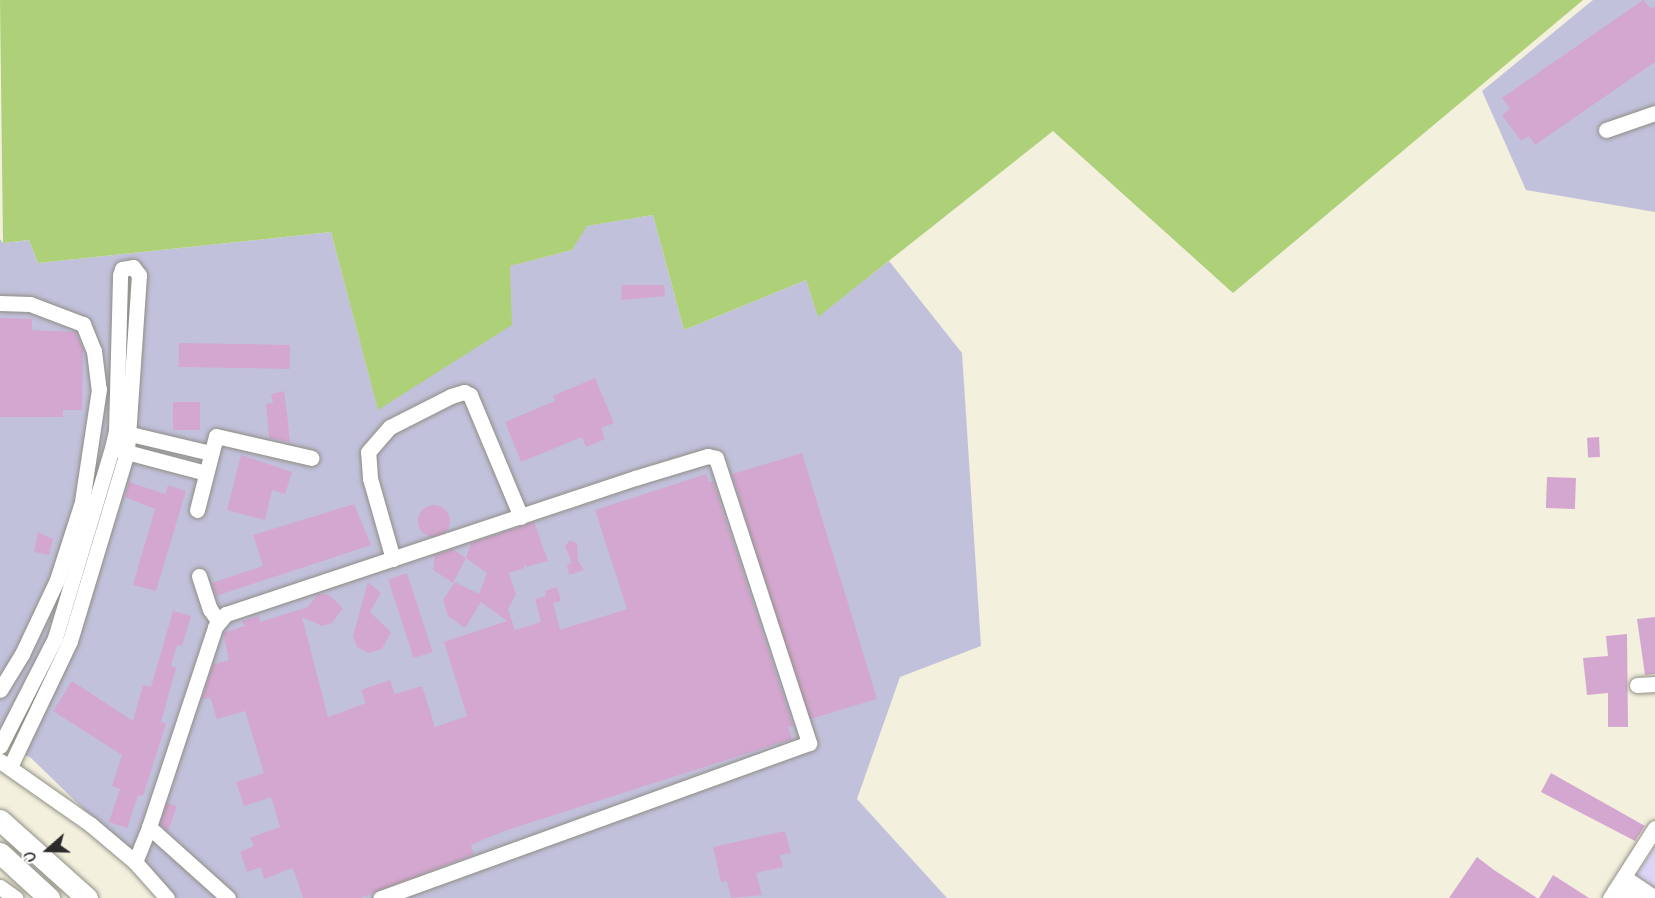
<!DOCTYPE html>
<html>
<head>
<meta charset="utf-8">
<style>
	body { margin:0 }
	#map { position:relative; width:1655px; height:898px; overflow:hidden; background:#f3f0de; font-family:Mynerve,sans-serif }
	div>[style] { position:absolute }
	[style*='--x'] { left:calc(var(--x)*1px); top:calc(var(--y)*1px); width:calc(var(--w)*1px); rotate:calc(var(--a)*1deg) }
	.built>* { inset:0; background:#ddd5f6 }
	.industrial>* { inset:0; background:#c2c1dc }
	.green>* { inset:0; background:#aed079 }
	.building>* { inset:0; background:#d4a7d0; transform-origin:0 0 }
	.round { border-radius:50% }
	.roads { filter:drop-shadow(0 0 2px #8f8e84) drop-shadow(0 0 2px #8f8e84) }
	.minor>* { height:15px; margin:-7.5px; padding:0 7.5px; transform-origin:7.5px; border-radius:7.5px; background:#fff }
	.highway>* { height:21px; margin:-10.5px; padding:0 10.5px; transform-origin:10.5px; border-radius:10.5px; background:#fff }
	span { translate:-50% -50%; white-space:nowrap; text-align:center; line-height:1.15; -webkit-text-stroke:4.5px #fff; paint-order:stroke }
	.north { position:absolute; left:18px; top:820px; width:60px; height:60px; -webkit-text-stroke:4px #fff; paint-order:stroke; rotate:250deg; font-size:16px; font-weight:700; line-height:24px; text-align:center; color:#2b2b2b }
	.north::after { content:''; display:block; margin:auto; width:21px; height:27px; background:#2b2b2b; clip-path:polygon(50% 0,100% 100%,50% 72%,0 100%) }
</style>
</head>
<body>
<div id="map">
	<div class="built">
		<div style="clip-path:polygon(1655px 846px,1655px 898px,1622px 898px)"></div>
	</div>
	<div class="industrial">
		<div style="clip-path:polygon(1593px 0,1655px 0,1655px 212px,1526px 190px,1482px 91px)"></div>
		<div style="clip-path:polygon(653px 215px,684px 330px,806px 280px,818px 316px,889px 261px,962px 353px,981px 646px,900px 677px,857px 799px,947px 898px,175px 898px,31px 758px,0 741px,0 239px,3px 243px,29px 240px,38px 263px,331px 232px,378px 409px,509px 266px,572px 250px,586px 226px)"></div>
	</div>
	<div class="green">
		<div style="clip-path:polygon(0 0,1583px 0,1233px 293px,1053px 131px,818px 317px,806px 280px,684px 330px,653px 215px,587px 226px,572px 250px,510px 266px,512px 325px,378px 410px,331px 232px,38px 263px,29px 240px,3px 243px)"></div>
	</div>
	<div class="building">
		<div style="clip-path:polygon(1643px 0,1651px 9px,1655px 6px,1655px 62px,1535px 145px,1529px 136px,1521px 141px,1502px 115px,1510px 109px,1502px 98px)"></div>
		<div style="clip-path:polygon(622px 285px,664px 285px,665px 296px,621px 300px)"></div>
		<div style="clip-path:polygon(0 318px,32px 319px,32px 330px,76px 332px,83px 349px,82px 410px,63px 410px,63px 417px,0 417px)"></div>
		<div style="left:179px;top:343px;width:111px;height:24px;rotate:1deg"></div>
		<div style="clip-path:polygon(595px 378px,614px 423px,601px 428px,605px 439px,586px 447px,582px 437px,521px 462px,505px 422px,555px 401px,553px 396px)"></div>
		<div style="clip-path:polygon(284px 391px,288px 422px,290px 442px,269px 438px,266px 404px,273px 403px,271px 394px)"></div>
		<div style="left:173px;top:402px;width:27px;height:28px"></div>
		<div style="left:1599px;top:437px;width:20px;height:12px;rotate:87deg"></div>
		<div style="left:802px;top:453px;width:257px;height:73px;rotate:73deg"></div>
		<div style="clip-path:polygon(241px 455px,292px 472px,285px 494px,272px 490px,265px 520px,227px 510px)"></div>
		<div style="clip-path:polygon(706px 474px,709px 482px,713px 481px,793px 726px,788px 727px,792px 739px,504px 831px,471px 845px,474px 854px,360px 898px,303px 898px,293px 868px,264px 879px,261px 867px,247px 872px,240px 852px,254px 846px,250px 838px,280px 827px,271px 797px,244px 806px,236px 782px,264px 773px,245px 711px,217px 719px,210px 697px,202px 700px,213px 665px,229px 660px,223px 633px,245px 626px,242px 621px,259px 616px,260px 622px,308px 607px,318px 594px,329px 595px,343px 608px,332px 623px,322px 626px,302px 617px,328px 717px,366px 703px,361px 690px,390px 680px,395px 694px,422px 686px,435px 727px,467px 716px,444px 642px,507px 621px,481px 602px,465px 628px,448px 616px,443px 600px,455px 582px,479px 594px,487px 573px,466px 558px,453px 583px,433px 570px,435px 555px,452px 549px,466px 558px,471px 543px,534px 522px,548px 561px,526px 567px,525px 563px,524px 568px,509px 573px,516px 595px,508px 609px,515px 630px,541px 622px,535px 599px,546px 596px,545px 591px,557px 587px,561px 601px,553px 603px,560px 630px,627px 609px,595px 510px)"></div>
		<div style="left:1547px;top:477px;width:29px;height:31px;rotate:2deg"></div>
		<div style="clip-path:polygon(129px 482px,165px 494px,168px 485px,186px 491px,156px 591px,133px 585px,155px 509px,125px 497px)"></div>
		<div style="clip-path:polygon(354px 504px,371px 545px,216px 596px,212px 583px,263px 566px,253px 535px)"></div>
		<div class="round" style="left:418px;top:505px;width:32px;height:32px"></div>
		<div style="clip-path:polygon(38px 532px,53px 539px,49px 555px,34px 552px)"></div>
		<div style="clip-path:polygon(570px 540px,577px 543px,578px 561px,584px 570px,569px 575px,567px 564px,572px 563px,565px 546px)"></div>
		<div style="left:407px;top:573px;width:83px;height:20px;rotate:72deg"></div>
		<div style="clip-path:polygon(368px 582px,381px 593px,370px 612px,391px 632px,382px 649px,368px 653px,357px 647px,353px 636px)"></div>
		<div style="clip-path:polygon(173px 611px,191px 616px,182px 646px,177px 645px,171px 666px,176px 668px,161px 722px,166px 724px,143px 796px,138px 795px,127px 828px,109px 822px,120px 789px,112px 786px,122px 755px,53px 711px,72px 681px,133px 721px,143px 685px,151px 687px)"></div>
		<div style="clip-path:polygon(1655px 617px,1655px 674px,1645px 675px,1637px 619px)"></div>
		<div style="clip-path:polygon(1627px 634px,1628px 727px,1608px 727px,1608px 693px,1587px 695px,1583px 658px,1608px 656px,1606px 636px)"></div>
		<div style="clip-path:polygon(1551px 773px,1645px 826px,1635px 841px,1541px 792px)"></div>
		<div style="clip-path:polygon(167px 803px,177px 806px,168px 831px,160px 824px)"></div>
		<div style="clip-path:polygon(785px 831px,791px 853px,780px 855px,783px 867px,756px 873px,762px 895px,731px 898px,727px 881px,721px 882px,713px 847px)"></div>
		<div style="clip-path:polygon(1477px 857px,1494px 870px,1537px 898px,1449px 898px)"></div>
		<div style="clip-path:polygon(1553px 875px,1572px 887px,1589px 898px,1539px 898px)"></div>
	</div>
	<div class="roads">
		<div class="minor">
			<div style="--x:1606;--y:130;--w:52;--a:-19.1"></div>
			<div style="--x:0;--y:303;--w:30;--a:2"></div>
			<div style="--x:30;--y:304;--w:57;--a:20.7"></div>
			<div style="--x:83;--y:324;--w:29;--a:68"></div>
			<div style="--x:94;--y:351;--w:38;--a:83"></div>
			<div style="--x:99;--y:389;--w:114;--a:98.6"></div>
			<div style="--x:82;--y:502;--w:82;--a:107.8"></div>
			<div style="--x:57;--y:580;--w:82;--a:115.3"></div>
			<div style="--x:22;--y:654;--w:42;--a:121.4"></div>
			<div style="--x:122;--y:432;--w:91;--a:13.3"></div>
			<div style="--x:119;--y:450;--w:90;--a:14.8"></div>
			<div style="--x:197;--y:510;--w:76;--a:-75.6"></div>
			<div style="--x:216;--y:436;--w:98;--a:12.9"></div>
			<div style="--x:393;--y:559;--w:84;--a:-105.9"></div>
			<div style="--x:370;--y:478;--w:26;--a:-94"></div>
			<div style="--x:368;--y:452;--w:33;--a:-49"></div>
			<div style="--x:390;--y:427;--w:68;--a:-26.9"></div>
			<div style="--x:451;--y:396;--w:14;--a:-17"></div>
			<div style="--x:464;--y:392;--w:7;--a:27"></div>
			<div style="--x:470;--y:395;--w:132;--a:67.3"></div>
			<div style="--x:199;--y:576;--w:35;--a:72"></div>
			<div style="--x:210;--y:609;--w:14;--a:56"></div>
			<div style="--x:1637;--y:685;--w:18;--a:-3"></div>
			<div style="--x:0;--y:746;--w:121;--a:-63"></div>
			<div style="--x:55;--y:638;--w:198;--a:-73.3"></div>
			<div style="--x:112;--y:448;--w:17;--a:-77"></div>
			<div style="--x:116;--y:431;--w:156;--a:-88.5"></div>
			<div style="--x:120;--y:275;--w:6;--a:-72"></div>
			<div style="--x:122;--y:269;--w:11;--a:-10"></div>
			<div style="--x:133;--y:267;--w:10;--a:53"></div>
			<div style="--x:139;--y:275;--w:177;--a:93.9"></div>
			<div style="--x:127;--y:452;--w:197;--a:106.8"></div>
			<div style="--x:70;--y:641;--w:140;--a:115.5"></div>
			<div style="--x:0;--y:761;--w:110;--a:35"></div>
			<div style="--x:90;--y:824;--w:59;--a:40.2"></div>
			<div style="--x:135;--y:862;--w:48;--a:48.4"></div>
			<div style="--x:149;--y:827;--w:211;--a:-71.7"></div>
			<div style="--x:215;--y:627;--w:17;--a:-50"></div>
			<div style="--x:226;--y:614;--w:431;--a:-18.4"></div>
			<div style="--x:635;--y:478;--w:76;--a:-16.8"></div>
			<div style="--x:708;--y:456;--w:8;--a:14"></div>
			<div style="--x:716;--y:458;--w:300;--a:71.9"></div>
			<div style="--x:809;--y:743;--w:456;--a:160.1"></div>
			<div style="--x:135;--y:862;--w:38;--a:-68"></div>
			<div style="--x:149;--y:827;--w:106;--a:41.9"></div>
			<div style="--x:1624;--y:877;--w:37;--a:34"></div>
			<div style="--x:0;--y:887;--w:19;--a:36"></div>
			<div style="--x:1615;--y:890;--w:20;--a:24"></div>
			<div style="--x:1610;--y:898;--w:83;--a:-57.3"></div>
		</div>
		<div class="highway">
			<div style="--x:0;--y:820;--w:117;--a:41.9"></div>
			<div style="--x:0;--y:853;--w:67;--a:42.6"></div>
		</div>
	</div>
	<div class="north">U</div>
</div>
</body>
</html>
